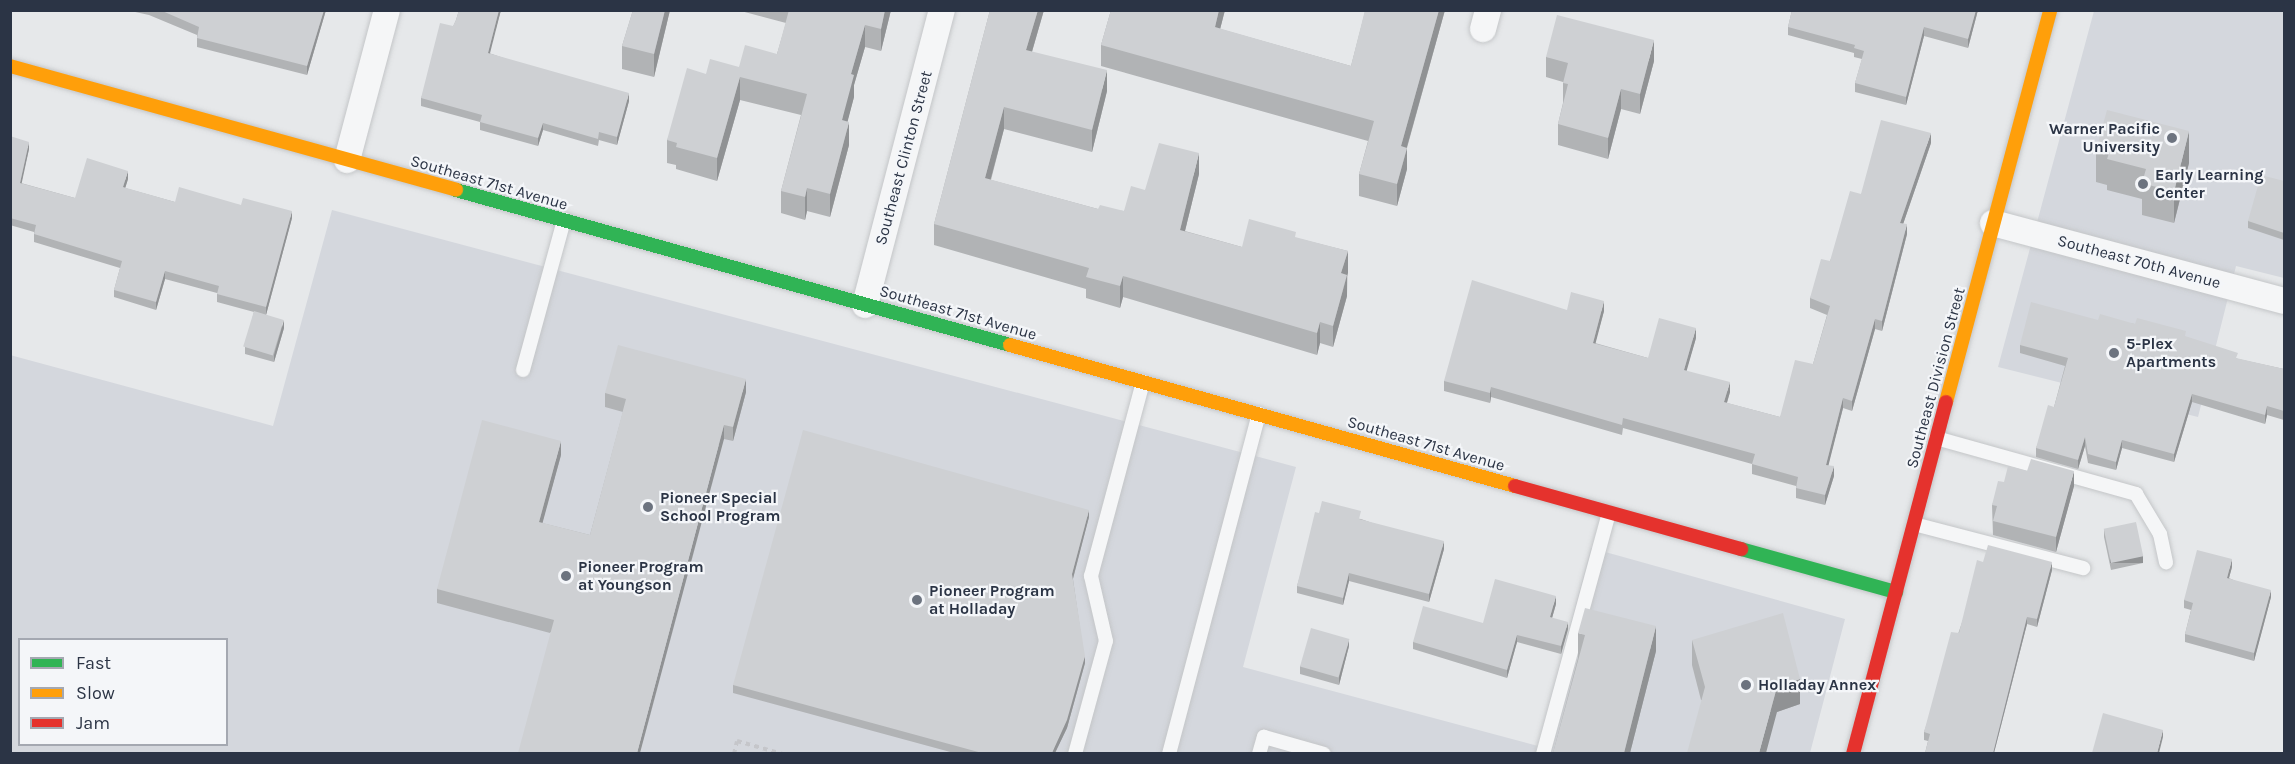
<!DOCTYPE html>
<html>
<head>
<meta charset="utf-8">
<style>
	body { margin:0 }
	#map { position:relative; width:2295px; height:764px; overflow:hidden; background:#e6e8ea; font-family:Karla,sans-serif }
	div>[style] { position:absolute }
	[style*='--x'] { left:calc(var(--x)*1px); top:calc(var(--y)*1px); width:calc(var(--w)*1px); rotate:calc(var(--a)*1deg) }
	.built>* { inset:0; background:#d4d7dd }
	.path>* { height:4px; margin-top:-2px; transform-origin:0; background:repeating-linear-gradient(90deg,#c5c6ca 0 4.5px,transparent 0 9px) }
	.roads { filter:drop-shadow(0 0 2px #c4c6c8) drop-shadow(0 0 2px #c4c6c8) }
	.lane>* { height:14px; margin:-7px; padding:0 7px; transform-origin:7px; border-radius:7px; background:#f5f6f7 }
	.street>* { height:26px; margin:-13px; padding:0 13px; transform-origin:13px; border-radius:13px; background:#f5f6f7 }
	.fast>* { height:14px; margin:-7px; padding:0 7px; transform-origin:7px; border-radius:7px; background:#30b455 }
	.slow>* { height:14px; margin:-7px; padding:0 7px; transform-origin:7px; border-radius:7px; background:#ff9f0a }
	.jam>* { height:14px; margin:-7px; padding:0 7px; transform-origin:7px; border-radius:7px; background:#e5322d }
	.wall>* { inset:0; background:#b1b3b5 }
	.shaded-wall>* { inset:0; background:#909294; transform-origin:0 0 }
	.building>* { inset:0; background:#ced0d3; transform-origin:0 0 }
	.dots>* { width:16px; height:16px; translate:-50% -50%; box-sizing:border-box; border:3px solid #f4f6f9; border-radius:50% }
	span { translate:-50% -50%; white-space:nowrap; text-align:center; line-height:1.15; -webkit-text-stroke:4.5px #f4f6f9; paint-order:stroke }
	.poi-label { font-size:16px; color:#2b3445; font-weight:700 }
	.right { translate:-100% -50%; text-align:right }
	.left { translate:0 -50%; text-align:left }
	.street-label { font-size:16px; color:#2b3445 }
	.frame { position:absolute; inset:0; border:12px solid #2b3445; pointer-events:none }
	.legend { position:absolute; left:18px; top:638px; width:210px; height:108px; box-sizing:border-box; background:#f4f6f9; border:2px solid #a4a8b1; margin:0; padding:8px 10px; list-style:none; font-size:18px; color:#2b3445 }
	.legend li { display:flex; align-items:center; gap:12px; height:30px }
	.legend b { width:30px; border:2px solid #a4a8b1 }
</style>
</head>
<body>
<div id="map">
	<div class="built">
		<div style="clip-path:polygon(2094px 11px,2284px 11px,2284px 278px,2236px 266px,2198px 417px,1998px 367px)"></div>
		<div style="clip-path:polygon(evenodd,332px 210px,1296px 467px,1243px 667px,1538px 746px,1591px 548px,1845px 619px,1810px 753px,11px 753px,10px 355px,273px 426px,332px 210px,20px 640px,226px 640px,226px 744px,20px 744px,20px 640px)"></div>
	</div>
	<div class="path">
		<div style="--x:734;--y:754;--w:13;--a:-77"></div>
		<div style="--x:737;--y:741;--w:48;--a:15.8"></div>
	</div>
	<div class="roads">
		<div class="lane">
			<div style="--x:523;--y:370;--w:156;--a:-74.7"></div>
			<div style="--x:1936;--y:438;--w:208;--a:15.6"></div>
			<div style="--x:2136;--y:494;--w:47;--a:59"></div>
			<div style="--x:2160;--y:534;--w:29;--a:78"></div>
			<div style="--x:1914;--y:524;--w:175;--a:14.6"></div>
			<div style="--x:1075;--y:754;--w:117;--a:-74.7"></div>
			<div style="--x:1106;--y:641;--w:67;--a:-103"></div>
			<div style="--x:1091;--y:576;--w:201;--a:-75"></div>
			<div style="--x:1169;--y:754;--w:352;--a:-75.2"></div>
			<div style="--x:1259;--y:754;--w:18;--a:-74"></div>
			<div style="--x:1264;--y:737;--w:62;--a:15.8"></div>
			<div style="--x:1543;--y:754;--w:250;--a:-74.7"></div>
		</div>
		<div class="street">
			<div style="--x:1483;--y:29;--w:20;--a:-75"></div>
			<div style="--x:347;--y:160;--w:155;--a:-75.1"></div>
			<div style="--x:1993;--y:223;--w:301;--a:15"></div>
			<div style="--x:865;--y:305;--w:305;--a:-75.4"></div>
		</div>
		<div class="fast">
			<div style="--x:456;--y:190;--w:575;--a:15.63"></div>
			<div style="--x:1741;--y:549;--w:161;--a:15.5"></div>
		</div>
		<div class="slow">
			<div style="--x:10;--y:66;--w:463;--a:15.5"></div>
			<div style="--x:1010;--y:345;--w:524;--a:15.6"></div>
			<div style="--x:1946;--y:402;--w:406;--a:-75.1"></div>
		</div>
		<div class="jam">
			<div style="--x:1515;--y:486;--w:235;--a:15.6"></div>
			<div style="--x:1853;--y:754;--w:364;--a:-75.2"></div>
		</div>
	</div>
	<div class="wall">
		<div style="clip-path:polygon(126px 10px,326px 10px,307px 75px,197px 47px,197px 35px,149px 15px)"></div>
		<div style="clip-path:polygon(459px 10px,501px 10px,489px 53px,629px 101px,617px 145px,599px 140px,598px 146px,543px 130px,538px 146px,480px 130px,480px 122px,421px 106px,421px 98px,456px 20px)"></div>
		<div style="clip-path:polygon(633px 10px,670px 10px,654px 77px,622px 69px,622px 46px)"></div>
		<div style="clip-path:polygon(737px 10px,891px 10px,881px 51px,865px 47px,854px 85px,854px 97px,847px 122px,849px 145px,830px 217px,807px 211px,805px 220px,781px 213px,781px 191px,801px 115px,740px 100px,717px 181px,676px 169px,676px 165px,667px 163px,667px 140px,706px 74px,739px 67px,777px 54px,786px 23px)"></div>
		<div style="clip-path:polygon(990px 10px,1044px 10px,1032px 52px,1107px 91px,1092px 152px,1004px 129px,991px 180px,1098px 209px,1124px 211px,1145px 190px,1199px 174px,1185px 231px,1242px 247px,1296px 238px,1348px 251px,1347px 296px,1333px 347px,1320px 343px,1317px 355px,1123px 297px,1120px 308px,1086px 298px,1086px 289px,934px 245px,934px 224px)"></div>
		<div style="clip-path:polygon(1111px 10px,1225px 10px,1220px 29px,1351px 66px,1365px 12px,1359px 10px,1445px 10px,1407px 148px,1407px 169px,1397px 206px,1359px 196px,1359px 174px,1368px 141px,1101px 66px,1101px 45px)"></div>
		<div style="clip-path:polygon(1792px 10px,1978px 10px,1968px 48px,1924px 36px,1906px 105px,1855px 92px,1855px 83px,1862px 59px,1854px 57px,1854px 53px,1788px 35px,1788px 27px)"></div>
		<div style="clip-path:polygon(1546px 57px,1654px 61px,1640px 114px,1621px 109px,1608px 159px,1558px 145px,1558px 124px,1563px 103px,1563px 82px,1546px 77px)"></div>
		<div style="clip-path:polygon(10px 136px,29px 149px,21px 183px,75px 198px,128px 179px,125px 188px,175px 202px,241px 205px,292px 218px,266px 315px,284px 328px,274px 362px,245px 354px,245px 347px,254px 312px,217px 302px,217px 293px,165px 279px,156px 310px,114px 297px,114px 290px,120px 268px,34px 242px,34px 232px,10px 225px)"></div>
		<div style="clip-path:polygon(1931px 143px,1903px 224px,1907px 234px,1882px 331px,1875px 329px,1852px 411px,1843px 408px,1828px 465px,1834px 476px,1825px 505px,1796px 498px,1796px 486px,1752px 474px,1752px 464px,1623px 428px,1622px 435px,1491px 397px,1490px 403px,1444px 391px,1444px 381px,1567px 310px,1604px 311px,1595px 343px,1648px 358px,1696px 338px,1686px 371px,1730px 392px,1727px 403px,1780px 417px,1813px 364px,1827px 315px,1810px 308px,1810px 298px,1830px 261px,1861px 194px)"></div>
		<div style="clip-path:polygon(2096px 150px,2189px 163px,2174px 223px,2142px 215px,2142px 199px,2107px 190px,2107px 185px,2096px 182px)"></div>
		<div style="clip-path:polygon(2284px 181px,2284px 240px,2248px 228px,2248px 221px)"></div>
		<div style="clip-path:polygon(2098px 320px,2135px 324px,2186px 337px,2238px 359px,2284px 369px,2284px 420px,2267px 415px,2265px 424px,2192px 402px,2174px 462px,2122px 448px,2116px 470px,2088px 463px,2085px 446px,2078px 469px,2036px 457px,2036px 448px,2054px 407px,2065px 366px,2020px 353px,2020px 345px)"></div>
		<div style="clip-path:polygon(746px 392px,733px 441px,724px 439px,550px 633px,437px 603px,437px 589px,561px 455px,542px 523px,590px 535px,623px 412px,605px 407px,605px 393px)"></div>
		<div style="clip-path:polygon(2004px 482px,2074px 486px,2056px 552px,1993px 535px,1992px 505px)"></div>
		<div style="clip-path:polygon(1319px 513px,1361px 519px,1444px 549px,1429px 602px,1349px 581px,1343px 605px,1297px 593px,1297px 586px)"></div>
		<div style="clip-path:polygon(1089px 517px,1073px 579px,1085px 663px,1067px 728px,1055px 753px,954px 753px,733px 693px,733px 685px)"></div>
		<div style="clip-path:polygon(2104px 529px,2143px 563px,2111px 570px,2104px 537px)"></div>
		<div style="clip-path:polygon(1983px 562px,2052px 570px,2037px 627px,2027px 624px,1994px 753px,1925px 753px,1928px 741px,1924px 740px,1924px 732px)"></div>
		<div style="clip-path:polygon(2232px 567px,2229px 578px,2271px 597px,2254px 661px,2185px 642px,2185px 634px,2191px 610px,2184px 608px,2184px 600px)"></div>
		<div style="clip-path:polygon(1556px 604px,1552px 618px,1568px 629px,1561px 654px,1517px 642px,1507px 678px,1413px 649px,1413px 642px)"></div>
		<div style="clip-path:polygon(1578px 633px,1656px 651px,1630px 753px,1553px 753px,1578px 658px)"></div>
		<div style="clip-path:polygon(1692px 640px,1800px 704px,1777px 712px,1701px 700px,1692px 665px)"></div>
		<div style="clip-path:polygon(1349px 646px,1339px 685px,1300px 674px,1300px 666px)"></div>
	</div>
	<div class="shaded-wall">
		<div style="clip-path:polygon(324px 10px,326px 10px,307px 75px,307px 66px)"></div>
		<div style="clip-path:polygon(499px 10px,501px 10px,488px 61px,488px 53px)"></div>
		<div style="clip-path:polygon(665px 10px,670px 10px,654px 77px,654px 54px)"></div>
		<div style="clip-path:polygon(885px 10px,891px 10px,881px 51px,881px 29px)"></div>
		<div style="clip-path:polygon(1038px 10px,1044px 10px,1026px 72px,1026px 50px)"></div>
		<div style="clip-path:polygon(1219px 10px,1225px 10px,1215px 49px,1215px 27px)"></div>
		<div style="clip-path:polygon(1439px 10px,1445px 10px,1401px 168px,1401px 146px)"></div>
		<div style="clip-path:polygon(1976px 10px,1978px 10px,1968px 48px,1968px 39px)"></div>
		<div style="clip-path:polygon(865px 25px,865px 47px,854px 85px,854px 97px,842px 143px,842px 120px,851px 74px)"></div>
		<div style="clip-path:polygon(1924px 27px,1924px 36px,1906px 105px,1906px 97px)"></div>
		<div style="clip-path:polygon(1654px 40px,1654px 61px,1640px 114px,1640px 94px)"></div>
		<div style="clip-path:polygon(1107px 70px,1107px 91px,1092px 152px,1092px 130px)"></div>
		<div style="clip-path:polygon(740px 77px,740px 100px,717px 181px,717px 158px)"></div>
		<div style="clip-path:polygon(1621px 89px,1621px 109px,1608px 159px,1608px 138px)"></div>
		<div style="clip-path:polygon(629px 93px,629px 101px,617px 145px,617px 137px)"></div>
		<div style="clip-path:polygon(1004px 107px,1004px 129px,985px 200px,985px 178px)"></div>
		<div style="clip-path:polygon(849px 122px,849px 145px,830px 217px,830px 194px)"></div>
		<div style="clip-path:polygon(543px 123px,543px 130px,538px 146px,538px 138px)"></div>
		<div style="clip-path:polygon(2189px 131px,2189px 163px,2174px 223px,2174px 192px)"></div>
		<div style="clip-path:polygon(1931px 133px,1931px 143px,1900px 233px,1900px 223px)"></div>
		<div style="clip-path:polygon(29px 142px,29px 149px,20px 191px,20px 183px)"></div>
		<div style="clip-path:polygon(1407px 148px,1407px 169px,1397px 206px,1397px 184px)"></div>
		<div style="clip-path:polygon(1199px 153px,1199px 174px,1180px 251px,1180px 230px)"></div>
		<div style="clip-path:polygon(128px 171px,128px 179px,123px 195px,123px 187px)"></div>
		<div style="clip-path:polygon(807px 188px,807px 211px,805px 220px,805px 197px)"></div>
		<div style="clip-path:polygon(292px 211px,292px 218px,266px 315px,266px 307px)"></div>
		<div style="clip-path:polygon(1907px 224px,1907px 234px,1882px 331px,1882px 321px)"></div>
		<div style="clip-path:polygon(1348px 251px,1348px 273px,1341px 295px,1341px 273px)"></div>
		<div style="clip-path:polygon(165px 271px,165px 279px,156px 310px,156px 302px)"></div>
		<div style="clip-path:polygon(1347px 275px,1347px 296px,1333px 347px,1333px 326px)"></div>
		<div style="clip-path:polygon(1123px 276px,1123px 297px,1120px 308px,1120px 286px)"></div>
		<div style="clip-path:polygon(1604px 301px,1604px 311px,1593px 353px,1593px 343px)"></div>
		<div style="clip-path:polygon(1875px 319px,1875px 329px,1852px 411px,1852px 401px)"></div>
		<div style="clip-path:polygon(284px 320px,284px 328px,274px 362px,274px 355px)"></div>
		<div style="clip-path:polygon(1320px 322px,1320px 343px,1317px 355px,1317px 333px)"></div>
		<div style="clip-path:polygon(1696px 328px,1696px 338px,1684px 380px,1684px 370px)"></div>
		<div style="clip-path:polygon(746px 379px,746px 392px,733px 441px,733px 427px)"></div>
		<div style="clip-path:polygon(1730px 382px,1730px 392px,1724px 412px,1724px 402px)"></div>
		<div style="clip-path:polygon(1491px 387px,1491px 397px,1490px 403px,1490px 393px)"></div>
		<div style="clip-path:polygon(2192px 394px,2192px 402px,2174px 462px,2174px 454px)"></div>
		<div style="clip-path:polygon(1843px 398px,1843px 408px,1826px 475px,1826px 465px)"></div>
		<div style="clip-path:polygon(2267px 406px,2267px 415px,2265px 424px,2265px 415px)"></div>
		<div style="clip-path:polygon(724px 425px,724px 439px,640px 753px,637px 753px)"></div>
		<div style="clip-path:polygon(2085px 437px,2085px 446px,2078px 469px,2078px 460px)"></div>
		<div style="clip-path:polygon(2122px 440px,2122px 448px,2116px 470px,2116px 462px)"></div>
		<div style="clip-path:polygon(561px 441px,561px 455px,539px 536px,539px 522px)"></div>
		<div style="clip-path:polygon(1834px 466px,1834px 476px,1825px 505px,1825px 495px)"></div>
		<div style="clip-path:polygon(2074px 471px,2074px 486px,2056px 552px,2056px 537px)"></div>
		<div style="clip-path:polygon(1089px 510px,1089px 517px,1072px 582px,1072px 574px)"></div>
		<div style="clip-path:polygon(1444px 541px,1444px 549px,1429px 602px,1429px 594px)"></div>
		<div style="left:2143px;top:556px;width:7px;height:33px;rotate:90deg"></div>
		<div style="clip-path:polygon(2232px 559px,2232px 567px,2227px 585px,2227px 578px)"></div>
		<div style="clip-path:polygon(2052px 562px,2052px 570px,2037px 627px,2037px 619px)"></div>
		<div style="clip-path:polygon(1349px 573px,1349px 581px,1343px 605px,1343px 598px)"></div>
		<div style="clip-path:polygon(2271px 590px,2271px 597px,2254px 661px,2254px 653px)"></div>
		<div style="clip-path:polygon(1556px 596px,1556px 604px,1550px 625px,1550px 617px)"></div>
		<div style="clip-path:polygon(2027px 617px,2027px 624px,1994px 753px,1993px 753px)"></div>
		<div style="clip-path:polygon(1568px 622px,1568px 629px,1561px 654px,1561px 646px)"></div>
		<div style="clip-path:polygon(1656px 626px,1656px 651px,1630px 753px,1624px 753px)"></div>
		<div style="clip-path:polygon(1517px 635px,1517px 642px,1507px 678px,1507px 670px)"></div>
		<div style="clip-path:polygon(1349px 639px,1349px 646px,1339px 685px,1339px 677px)"></div>
		<div style="clip-path:polygon(1085px 656px,1085px 663px,1067px 728px,1055px 753px,1052px 753px)"></div>
		<div style="clip-path:polygon(1800px 679px,1800px 704px,1777px 712px,1766px 753px,1759px 753px,1777px 687px)"></div>
		<div style="clip-path:polygon(2163px 730px,2163px 737px,2159px 753px,2157px 753px)"></div>
	</div>
	<div class="building">
		<div style="clip-path:polygon(160px 10px,324px 10px,307px 66px,197px 38px,199px 27px)"></div>
		<div style="clip-path:polygon(459px 10px,499px 10px,488px 53px,629px 93px,617px 137px,599px 132px,598px 139px,543px 123px,538px 138px,480px 122px,482px 115px,421px 98px,440px 23px,453px 26px,456px 20px)"></div>
		<div style="clip-path:polygon(633px 10px,665px 10px,654px 54px,622px 46px)"></div>
		<div style="clip-path:polygon(789px 10px,885px 10px,881px 29px,865px 25px,851px 74px,854px 75px,842px 120px,849px 122px,830px 194px,807px 188px,805px 197px,781px 191px,807px 94px,740px 77px,717px 158px,676px 147px,677px 143px,667px 140px,687px 68px,706px 74px,710px 59px,739px 67px,745px 45px,777px 54px)"></div>
		<div style="clip-path:polygon(990px 10px,1038px 10px,1026px 50px,1107px 70px,1092px 130px,1004px 107px,985px 178px,1098px 209px,1100px 205px,1124px 211px,1131px 186px,1145px 190px,1159px 143px,1199px 153px,1180px 230px,1242px 247px,1249px 219px,1296px 232px,1295px 237px,1348px 251px,1341px 273px,1347px 275px,1333px 326px,1320px 322px,1317px 333px,1123px 276px,1120px 286px,1086px 277px,1089px 268px,934px 224px)"></div>
		<div style="clip-path:polygon(1111px 10px,1219px 10px,1215px 27px,1351px 66px,1365px 10px,1439px 10px,1401px 146px,1407px 148px,1397px 184px,1359px 174px,1374px 121px,1101px 45px)"></div>
		<div style="clip-path:polygon(1792px 10px,1976px 10px,1968px 39px,1924px 27px,1906px 97px,1855px 83px,1864px 51px,1854px 48px,1855px 45px,1788px 27px)"></div>
		<div style="clip-path:polygon(1557px 15px,1654px 40px,1640px 94px,1621px 89px,1608px 138px,1558px 124px,1568px 84px,1563px 83px,1568px 63px,1546px 57px)"></div>
		<div style="clip-path:polygon(2107px 110px,2189px 131px,2174px 192px,2142px 183px,2146px 169px,2107px 159px,2109px 153px,2096px 150px)"></div>
		<div style="clip-path:polygon(1881px 120px,1931px 133px,1900px 223px,1907px 224px,1882px 321px,1875px 319px,1852px 401px,1843px 398px,1826px 465px,1834px 466px,1825px 495px,1796px 488px,1798px 477px,1752px 464px,1755px 454px,1623px 418px,1622px 425px,1491px 387px,1490px 393px,1444px 381px,1472px 280px,1567px 310px,1571px 292px,1604px 301px,1593px 343px,1648px 358px,1659px 318px,1696px 328px,1684px 370px,1730px 382px,1724px 402px,1780px 417px,1795px 360px,1813px 364px,1830px 306px,1810px 298px,1821px 259px,1830px 261px,1850px 191px,1861px 194px)"></div>
		<div style="clip-path:polygon(10px 136px,29px 142px,20px 183px,75px 198px,87px 158px,128px 171px,123px 187px,175px 202px,179px 187px,241px 205px,243px 198px,292px 211px,266px 307px,217px 294px,219px 286px,165px 271px,156px 302px,114px 290px,122px 261px,34px 234px,36px 225px,10px 218px)"></div>
		<div style="clip-path:polygon(2261px 175px,2284px 181px,2284px 233px,2248px 221px)"></div>
		<div style="clip-path:polygon(2031px 302px,2098px 320px,2100px 314px,2135px 324px,2137px 318px,2186px 331px,2185px 336px,2238px 353px,2236px 358px,2284px 369px,2284px 411px,2267px 406px,2265px 415px,2192px 394px,2174px 454px,2122px 440px,2116px 462px,2088px 454px,2085px 437px,2078px 460px,2036px 448px,2048px 405px,2054px 407px,2068px 358px,2020px 345px)"></div>
		<div style="left:254px;top:311px;width:31px;height:37px;rotate:17deg"></div>
		<div style="clip-path:polygon(618px 345px,746px 379px,733px 427px,724px 425px,637px 753px,518px 753px,554px 620px,437px 589px,482px 420px,561px 441px,539px 522px,590px 535px,626px 399px,605px 393px)"></div>
		<div style="clip-path:polygon(803px 430px,1089px 510px,1072px 574px,1085px 656px,1067px 720px,1052px 753px,982px 753px,733px 685px)"></div>
		<div style="clip-path:polygon(2031px 459px,2074px 471px,2056px 537px,1993px 521px,1997px 506px,1992px 505px,1998px 481px,2004px 482px,2008px 466px,2027px 471px)"></div>
		<div style="clip-path:polygon(1322px 501px,1361px 511px,1359px 519px,1444px 541px,1429px 594px,1349px 573px,1343px 598px,1297px 586px,1315px 512px,1319px 513px)"></div>
		<div style="left:2136px;top:522px;width:35px;height:33px;rotate:78deg"></div>
		<div style="clip-path:polygon(1988px 545px,2052px 562px,2037px 619px,2027px 617px,1993px 753px,1925px 753px,1930px 734px,1924px 732px,1951px 632px,1959px 633px,1977px 560px,1983px 562px)"></div>
		<div style="clip-path:polygon(2197px 550px,2232px 559px,2227px 578px,2271px 590px,2254px 653px,2185px 634px,2193px 603px,2184px 600px)"></div>
		<div style="clip-path:polygon(1495px 579px,1556px 596px,1550px 617px,1568px 622px,1561px 646px,1517px 635px,1507px 670px,1413px 642px,1423px 606px,1483px 623px)"></div>
		<div style="clip-path:polygon(1585px 608px,1656px 626px,1624px 753px,1553px 753px,1585px 635px,1578px 633px)"></div>
		<div style="clip-path:polygon(1783px 613px,1800px 679px,1777px 687px,1759px 753px,1687px 753px,1705px 687px,1692px 640px)"></div>
		<div style="left:1311px;top:628px;width:40px;height:40px;rotate:16deg"></div>
		<div style="clip-path:polygon(2103px 713px,2163px 730px,2157px 753px,2092px 753px)"></div>
	</div>
	<div class="dots">
		<div style="left:2172px;top:138px;background:#6c737f"></div>
		<div style="left:2143px;top:184px;background:#6c737f"></div>
		<div style="left:2114px;top:353px;background:#6c737f"></div>
		<div style="left:648px;top:507px;background:#6c737f"></div>
		<div style="left:566px;top:576px;background:#6c737f"></div>
		<div style="left:917px;top:600px;background:#6c737f"></div>
		<div style="left:1746px;top:685px;background:#6c737f"></div>
	</div>
	<div class="poi-label">
		<span class="right" style="left:2160px;top:138px">Warner Pacific<br>University</span>
		<span class="left" style="left:2155px;top:184px">Early Learning<br>Center</span>
		<span class="left" style="left:2126px;top:353px">5-Plex<br>Apartments</span>
		<span class="left" style="left:660px;top:507px">Pioneer Special<br>School Program</span>
		<span class="left" style="left:578px;top:576px">Pioneer Program<br>at Youngson</span>
		<span class="left" style="left:929px;top:600px">Pioneer Program<br>at Holladay</span>
		<span class="left" style="left:1758px;top:685px">Holladay Annex</span>
	</div>
	<div class="street-label">
		<span style="left:904px;top:158px;rotate:-75deg">Southeast Clinton Street</span>
		<span style="left:489px;top:183px;rotate:16deg">Southeast 71st Avenue</span>
		<span style="left:2139px;top:262px;rotate:15deg">Southeast 70th Avenue</span>
		<span style="left:958px;top:313px;rotate:16deg">Southeast 71st Avenue</span>
		<span style="left:1936px;top:378px;rotate:-75deg">Southeast Division Street</span>
		<span style="left:1426px;top:444px;rotate:16deg">Southeast 71st Avenue</span>
	</div>
	<div class="frame"></div>
	<ul class="legend">
	<li><b style="height:8px;background:#30b455"></b>Fast</li>
	<li><b style="height:8px;background:#ff9f0a"></b>Slow</li>
	<li><b style="height:8px;background:#e5322d"></b>Jam</li>
	</ul>
</div>
</body>
</html>
